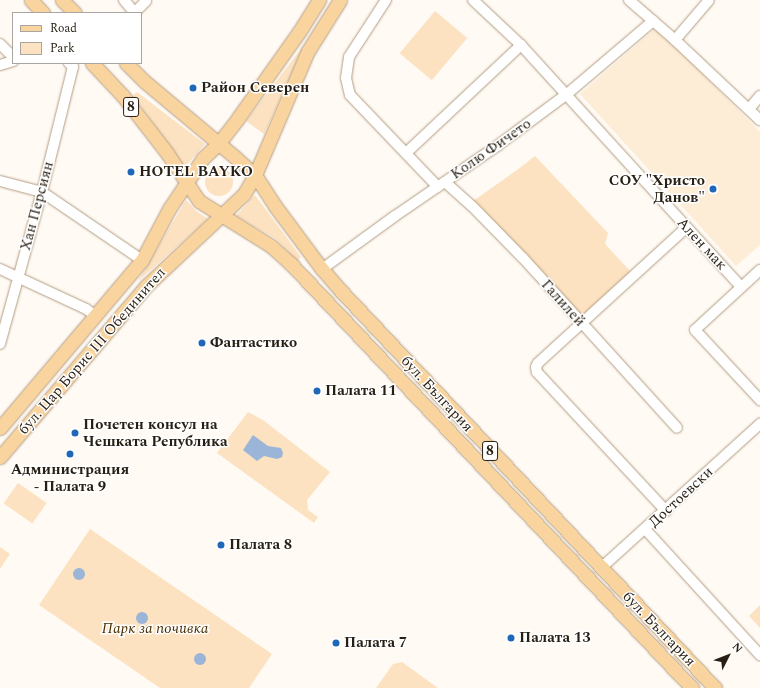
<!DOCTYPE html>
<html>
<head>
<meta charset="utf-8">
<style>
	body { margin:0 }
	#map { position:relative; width:760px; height:688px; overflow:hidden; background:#fffaf4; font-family:Spectral,serif }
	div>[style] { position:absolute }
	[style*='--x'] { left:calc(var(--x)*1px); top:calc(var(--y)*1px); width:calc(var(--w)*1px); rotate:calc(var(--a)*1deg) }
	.built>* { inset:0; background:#fdecd6 }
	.green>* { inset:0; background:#fce2c1; transform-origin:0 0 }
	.round { border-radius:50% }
	.water>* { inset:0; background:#9ab5d7 }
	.roads { filter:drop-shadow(0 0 1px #b39d81) drop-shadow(0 0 1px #b39d81) }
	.minor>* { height:10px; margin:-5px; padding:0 5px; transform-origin:5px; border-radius:5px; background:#fff }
	.major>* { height:13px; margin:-6.5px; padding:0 6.5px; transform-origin:6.5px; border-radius:6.5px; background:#fad49e }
	.dots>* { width:11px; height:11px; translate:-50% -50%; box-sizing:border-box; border:2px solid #fff; border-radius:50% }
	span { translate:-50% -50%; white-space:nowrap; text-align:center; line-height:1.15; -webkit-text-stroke:3px #fff; paint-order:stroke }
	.shield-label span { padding:1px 3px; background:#fff; border:1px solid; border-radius:3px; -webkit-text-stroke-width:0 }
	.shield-label { font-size:14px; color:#271f14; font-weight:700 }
	.poi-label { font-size:15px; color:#271f14; font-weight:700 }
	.left { translate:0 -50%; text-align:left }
	.right { translate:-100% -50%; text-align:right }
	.street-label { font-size:15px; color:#271f14 }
	.park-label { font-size:15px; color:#492e00; font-style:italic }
	.legend { position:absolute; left:12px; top:12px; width:130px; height:52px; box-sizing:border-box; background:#fff; border:1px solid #a9a5a1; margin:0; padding:5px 7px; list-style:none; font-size:12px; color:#271f14 }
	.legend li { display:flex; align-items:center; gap:8px; height:20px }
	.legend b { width:20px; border:1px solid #a9a5a1 }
	.north { position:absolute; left:708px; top:636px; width:40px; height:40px; -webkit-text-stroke:3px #fff; paint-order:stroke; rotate:48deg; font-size:11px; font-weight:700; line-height:16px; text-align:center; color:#271f14 }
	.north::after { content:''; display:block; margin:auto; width:14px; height:18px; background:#271f14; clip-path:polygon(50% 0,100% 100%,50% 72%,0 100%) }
</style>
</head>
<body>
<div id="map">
	<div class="built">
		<div style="clip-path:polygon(657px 27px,760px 132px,760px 245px,736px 266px,580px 94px)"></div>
	</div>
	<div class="green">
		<div style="left:435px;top:11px;width:42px;height:55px;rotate:40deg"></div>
		<div style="clip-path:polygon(304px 45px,264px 134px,246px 121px)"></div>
		<div style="clip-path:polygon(137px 92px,205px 144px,185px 167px,133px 95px)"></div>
		<div style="clip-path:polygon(535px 156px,608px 233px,605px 244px,631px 272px,583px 317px,473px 201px,517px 170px)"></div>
		<div class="round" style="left:205px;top:168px;width:28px;height:28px"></div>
		<div style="clip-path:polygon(255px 195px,301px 257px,297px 261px,276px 239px,236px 216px)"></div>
		<div style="clip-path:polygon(186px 200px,196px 211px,208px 219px,138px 281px)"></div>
		<div style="clip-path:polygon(248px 412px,263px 420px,330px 472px,307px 500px,308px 510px,318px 517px,314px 523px,217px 453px)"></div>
		<div style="left:18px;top:483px;width:35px;height:25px;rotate:35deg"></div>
		<div style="clip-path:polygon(90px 529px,272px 654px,249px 688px,160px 688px,39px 605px)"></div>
		<div style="clip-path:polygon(0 547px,10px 554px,0 569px)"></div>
		<div style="clip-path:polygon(760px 605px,760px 628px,749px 616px)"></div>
		<div style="clip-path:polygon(402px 662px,438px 688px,376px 688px,393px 664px)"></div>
	</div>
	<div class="water">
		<div style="clip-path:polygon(253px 435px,268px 446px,281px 448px,283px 453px,282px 457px,277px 459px,264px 456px,257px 461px,243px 450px)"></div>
		<div class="round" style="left:73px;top:568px;width:12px;height:12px"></div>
		<div class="round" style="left:136px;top:612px;width:12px;height:12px"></div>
		<div class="round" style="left:194px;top:653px;width:12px;height:12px"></div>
	</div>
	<div class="roads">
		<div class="minor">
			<div style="--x:124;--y:0;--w:16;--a:50"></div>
			<div style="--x:386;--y:0;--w:68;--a:123"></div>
			<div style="--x:349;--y:57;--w:21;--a:98"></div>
			<div style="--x:346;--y:78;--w:17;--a:77"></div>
			<div style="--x:350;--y:95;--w:127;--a:46.3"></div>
			<div style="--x:473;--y:0;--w:66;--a:43.2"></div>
			<div style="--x:521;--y:45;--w:327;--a:47.7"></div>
			<div style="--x:629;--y:0;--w:61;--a:41"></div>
			<div style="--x:675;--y:40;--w:117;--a:43.3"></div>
			<div style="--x:134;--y:13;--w:17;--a:-45"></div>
			<div style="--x:675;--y:40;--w:52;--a:-49.6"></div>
			<div style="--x:0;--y:44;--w:18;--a:45"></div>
			<div style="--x:0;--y:65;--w:14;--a:-17"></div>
			<div style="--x:749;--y:109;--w:17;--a:-50"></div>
			<div style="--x:406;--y:153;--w:158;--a:-43.2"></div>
			<div style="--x:0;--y:181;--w:43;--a:14.7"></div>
			<div style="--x:42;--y:192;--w:121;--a:34.2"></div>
			<div style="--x:445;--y:182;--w:36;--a:42"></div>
			<div style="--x:472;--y:206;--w:73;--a:45.6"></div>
			<div style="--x:523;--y:258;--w:229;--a:47.8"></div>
			<div style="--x:0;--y:269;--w:95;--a:24.9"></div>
			<div style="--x:86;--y:309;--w:12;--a:35"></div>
			<div style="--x:322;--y:269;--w:90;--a:-36"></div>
			<div style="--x:395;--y:216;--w:124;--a:-34.5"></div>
			<div style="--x:497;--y:146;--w:87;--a:-36.6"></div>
			<div style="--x:567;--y:94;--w:113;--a:-40.3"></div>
			<div style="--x:760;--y:270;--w:88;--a:137.3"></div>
			<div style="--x:695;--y:330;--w:96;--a:47.1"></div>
			<div style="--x:0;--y:344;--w:158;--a:-74.6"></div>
			<div style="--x:42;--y:192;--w:129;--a:-76.1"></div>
			<div style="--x:73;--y:67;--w:6;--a:-135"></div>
			<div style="--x:666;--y:511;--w:190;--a:-132.9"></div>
			<div style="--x:537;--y:372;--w:5;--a:-101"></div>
			<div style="--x:536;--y:367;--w:4;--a:-63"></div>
			<div style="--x:538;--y:363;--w:200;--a:-42.4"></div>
			<div style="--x:645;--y:529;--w:171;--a:47.6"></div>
			<div style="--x:601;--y:568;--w:215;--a:-42.2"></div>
		</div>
		<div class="major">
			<div style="--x:31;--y:0;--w:18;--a:47"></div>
			<div style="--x:62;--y:0;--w:18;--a:45"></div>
			<div style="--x:92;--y:63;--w:45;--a:46.8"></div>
			<div style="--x:123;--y:96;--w:72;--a:52.3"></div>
			<div style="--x:167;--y:153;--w:58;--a:56.3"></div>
			<div style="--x:199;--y:201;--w:85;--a:32"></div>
			<div style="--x:271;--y:246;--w:27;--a:42"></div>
			<div style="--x:291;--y:264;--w:584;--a:46.6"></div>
			<div style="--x:126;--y:63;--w:25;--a:45"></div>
			<div style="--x:144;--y:81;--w:120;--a:39.9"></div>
			<div style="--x:236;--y:158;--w:25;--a:42"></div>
			<div style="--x:255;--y:175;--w:37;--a:57"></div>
			<div style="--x:275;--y:206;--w:79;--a:53.3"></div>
			<div style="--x:322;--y:269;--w:30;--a:49"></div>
			<div style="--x:342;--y:292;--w:544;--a:46.71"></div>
			<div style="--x:0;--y:428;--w:220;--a:-49.8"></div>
			<div style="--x:142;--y:260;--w:58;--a:-62.1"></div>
			<div style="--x:169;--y:209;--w:61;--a:-56.3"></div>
			<div style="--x:203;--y:158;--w:21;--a:-43"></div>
			<div style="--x:218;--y:144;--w:33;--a:-52"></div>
			<div style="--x:238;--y:118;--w:105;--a:-54.7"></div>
			<div style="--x:299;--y:32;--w:38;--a:-58"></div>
			<div style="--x:0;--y:457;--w:225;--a:-49.5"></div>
			<div style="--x:146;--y:286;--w:134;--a:-43.2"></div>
			<div style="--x:244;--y:194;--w:22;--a:-60"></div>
			<div style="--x:255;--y:175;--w:135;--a:-66.9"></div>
			<div style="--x:308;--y:51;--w:60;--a:-57.9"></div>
		</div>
	</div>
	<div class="dots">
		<div style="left:193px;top:88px;background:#1e68b7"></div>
		<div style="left:131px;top:172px;background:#1e68b7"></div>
		<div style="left:713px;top:189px;background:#1e68b7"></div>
		<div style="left:202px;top:343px;background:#1e68b7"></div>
		<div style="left:317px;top:391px;background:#1e68b7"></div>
		<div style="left:75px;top:433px;background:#1e68b7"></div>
		<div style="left:70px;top:454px;background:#1e68b7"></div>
		<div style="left:221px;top:545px;background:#1e68b7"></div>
		<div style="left:511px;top:638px;background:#1e68b7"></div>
		<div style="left:336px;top:643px;background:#1e68b7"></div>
	</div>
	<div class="shield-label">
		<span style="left:131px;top:107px">8</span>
		<span style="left:490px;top:451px">8</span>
	</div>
	<div class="poi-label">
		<span class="left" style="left:201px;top:88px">Район Северен</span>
		<span class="left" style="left:139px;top:172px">HOTEL BAYKO</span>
		<span class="right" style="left:705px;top:189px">СОУ "Христо<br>Данов"</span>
		<span class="left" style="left:210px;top:343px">Фантастико</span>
		<span class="left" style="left:325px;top:391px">Палата 11</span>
		<span class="left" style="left:83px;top:433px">Почетен консул на<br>Чешката Република</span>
		<span style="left:70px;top:478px">Администрация<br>- Палата 9</span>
		<span class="left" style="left:229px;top:545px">Палата 8</span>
		<span class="left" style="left:519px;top:638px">Палата 13</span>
		<span class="left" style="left:344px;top:643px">Палата 7</span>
	</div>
	<div class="street-label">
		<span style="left:491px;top:149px;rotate:-35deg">Колю Фичето</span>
		<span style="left:37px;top:206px;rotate:-75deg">Хан Персиян</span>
		<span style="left:702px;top:244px;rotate:47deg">Ален мак</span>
		<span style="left:563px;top:303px;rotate:48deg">Галилей</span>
		<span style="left:92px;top:351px;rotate:-49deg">бул. Цар Борис III Обединител</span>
		<span style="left:437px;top:394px;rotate:47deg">бул. България</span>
		<span style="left:681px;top:497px;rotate:-43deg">Достоевски</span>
		<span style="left:659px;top:629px;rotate:46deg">бул. България</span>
	</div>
	<div class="park-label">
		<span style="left:155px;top:629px">Парк за почивка</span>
	</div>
	<ul class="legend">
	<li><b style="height:5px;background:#fad49e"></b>Road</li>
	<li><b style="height:11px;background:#fce2c1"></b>Park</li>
	</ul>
	<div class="north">N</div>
</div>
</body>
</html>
